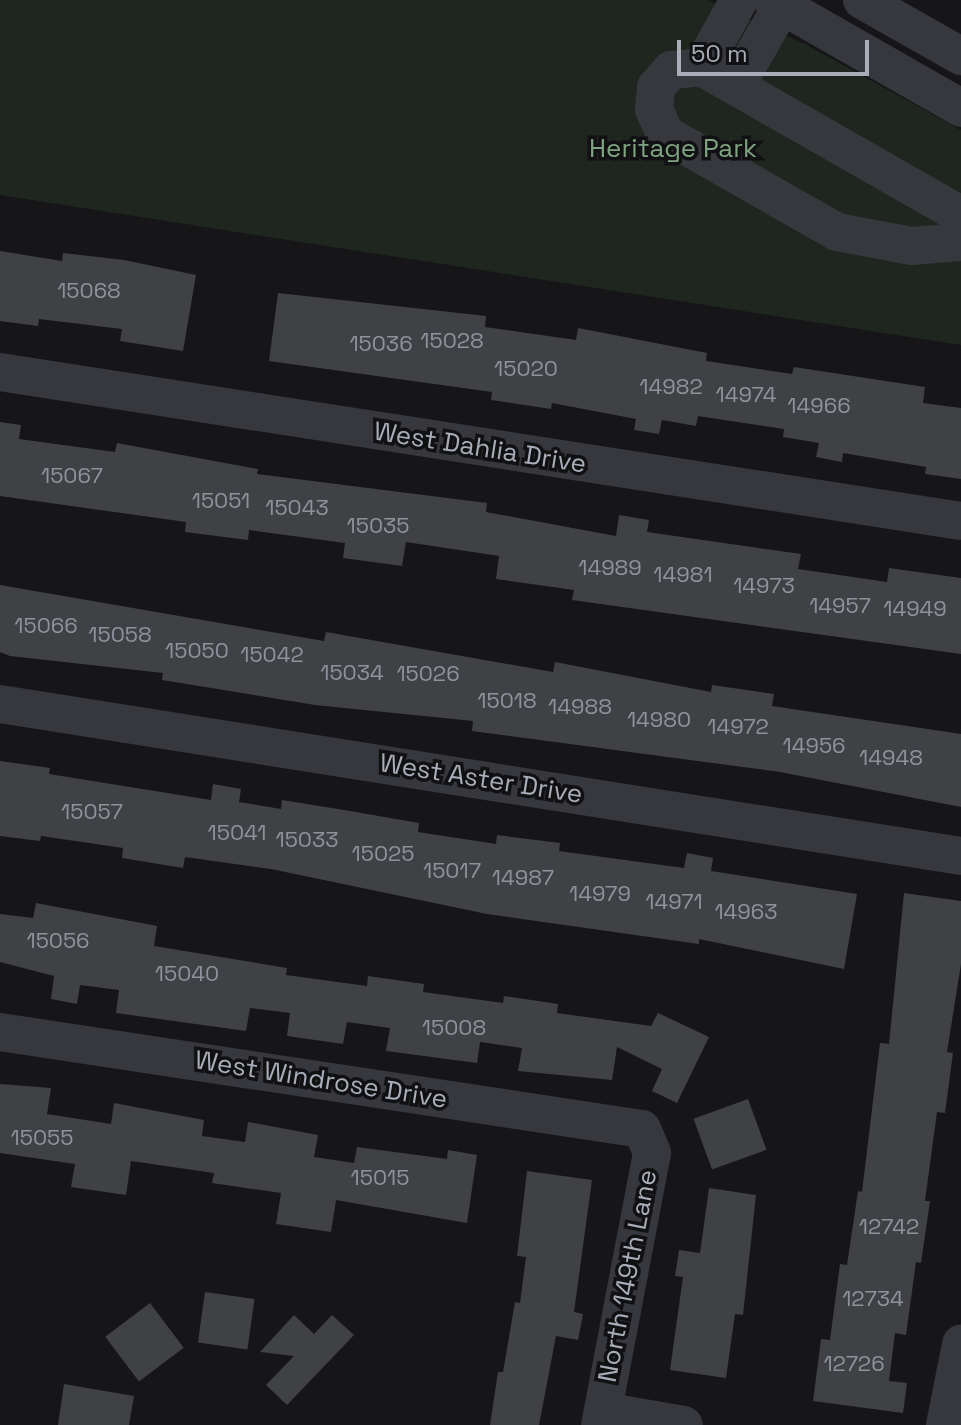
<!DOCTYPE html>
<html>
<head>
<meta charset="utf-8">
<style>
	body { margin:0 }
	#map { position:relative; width:961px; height:1425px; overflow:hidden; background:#161618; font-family:"Space Grotesk",sans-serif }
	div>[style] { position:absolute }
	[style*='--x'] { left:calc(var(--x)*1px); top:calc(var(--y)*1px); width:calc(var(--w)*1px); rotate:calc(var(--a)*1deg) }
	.green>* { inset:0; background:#1e261f }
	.building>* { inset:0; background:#404145; transform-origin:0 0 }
	.minor>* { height:38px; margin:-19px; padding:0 19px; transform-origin:19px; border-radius:19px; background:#37383d }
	span { translate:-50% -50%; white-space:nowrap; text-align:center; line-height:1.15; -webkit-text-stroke:7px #111113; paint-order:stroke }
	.number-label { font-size:22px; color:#8e929b }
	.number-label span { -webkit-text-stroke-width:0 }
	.park-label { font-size:26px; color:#7fa381 }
	.street-label { font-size:26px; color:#a8adb8 }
	.scale { position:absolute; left:677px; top:40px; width:192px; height:36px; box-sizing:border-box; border:4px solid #a8adb8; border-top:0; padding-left:10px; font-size:24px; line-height:28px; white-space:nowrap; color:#a8adb8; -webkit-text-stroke:6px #111113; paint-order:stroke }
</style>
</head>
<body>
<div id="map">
	<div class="green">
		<div style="clip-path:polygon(0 0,708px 0,805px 44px,961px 130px,961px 345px,0 195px)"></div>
	</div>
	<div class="building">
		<div style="clip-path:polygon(0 251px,62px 261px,63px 253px,124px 260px,196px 275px,183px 351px,120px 341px,122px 329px,39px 319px,38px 326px,0 321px)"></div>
		<div style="clip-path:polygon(278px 293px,486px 316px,485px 327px,576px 340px,578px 328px,707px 353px,706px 361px,792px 374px,794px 367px,925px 387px,923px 403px,961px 408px,961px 479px,925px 474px,926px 467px,843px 453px,842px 462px,816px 457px,819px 443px,783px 437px,784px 429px,698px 416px,696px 426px,662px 420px,659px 434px,634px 430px,636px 419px,552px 403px,551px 409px,491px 400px,492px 392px,269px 361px)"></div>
		<div style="clip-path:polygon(0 422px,21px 425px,19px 439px,115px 452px,117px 443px,258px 469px,257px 474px,487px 503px,486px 512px,616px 536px,619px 515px,649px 520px,647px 532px,801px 554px,798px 569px,887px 582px,889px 568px,961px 578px,961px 654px,572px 600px,574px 590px,496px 579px,499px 556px,406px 542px,402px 566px,343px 558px,345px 543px,249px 530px,248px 540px,185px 532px,186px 522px,0 496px)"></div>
		<div style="clip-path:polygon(0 585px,324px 641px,326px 632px,553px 672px,555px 662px,711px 692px,712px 685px,774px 694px,772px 706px,961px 734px,961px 807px,780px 772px,472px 731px,473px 721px,315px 705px,162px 680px,163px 673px,10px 656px,0 652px)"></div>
		<div style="clip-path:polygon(0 761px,50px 768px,49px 774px,211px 800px,213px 784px,241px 789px,239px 802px,281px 809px,282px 800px,344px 810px,419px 823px,418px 832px,496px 844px,497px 835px,560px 843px,559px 851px,684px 868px,687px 853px,713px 858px,711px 871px,857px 894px,844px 969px,699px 939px,699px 944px,487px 914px,271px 869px,185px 857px,183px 868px,122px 858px,123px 848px,41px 836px,40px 841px,0 836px)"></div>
		<div style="clip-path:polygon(904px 893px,961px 901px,961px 964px,947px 1052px,953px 1053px,945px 1113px,937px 1112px,925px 1201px,930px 1201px,921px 1263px,916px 1262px,906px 1335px,895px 1333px,889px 1381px,907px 1383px,903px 1413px,813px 1401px,821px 1339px,830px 1340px,840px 1264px,847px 1265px,858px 1191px,862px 1192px,880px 1043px,889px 1044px)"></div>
		<div style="clip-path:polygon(36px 903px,157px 926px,154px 946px,287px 968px,286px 975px,367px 986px,368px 976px,424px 984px,423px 992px,503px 1003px,504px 996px,558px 1004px,557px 1013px,651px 1026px,658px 1013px,709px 1037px,677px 1103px,652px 1091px,662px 1069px,617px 1047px,612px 1080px,518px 1071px,522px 1048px,480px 1042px,477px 1063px,386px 1051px,390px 1028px,347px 1022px,343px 1044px,287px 1036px,290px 1013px,250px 1008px,246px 1031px,116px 1013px,119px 990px,80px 985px,77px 1004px,51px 999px,54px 976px,0 962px,0 914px,33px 918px)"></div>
		<div style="clip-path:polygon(0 1084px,51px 1088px,47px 1114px,111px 1124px,114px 1103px,204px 1120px,202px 1136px,245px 1142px,248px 1122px,318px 1135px,314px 1157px,354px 1163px,357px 1147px,447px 1159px,448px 1150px,477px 1155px,467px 1223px,336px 1200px,331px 1232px,276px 1224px,281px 1193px,212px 1183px,214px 1173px,131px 1161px,126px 1195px,71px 1187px,75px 1164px,0 1153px)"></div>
		<div style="left:748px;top:1099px;width:54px;height:58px;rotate:70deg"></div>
		<div style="clip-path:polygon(527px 1171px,592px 1180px,574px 1312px,583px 1314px,578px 1340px,556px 1336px,539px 1425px,490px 1425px,498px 1372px,503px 1372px,515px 1302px,520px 1303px,526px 1257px,517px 1256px)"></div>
		<div style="clip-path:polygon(709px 1188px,756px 1195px,743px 1315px,735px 1314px,726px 1378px,670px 1370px,683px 1277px,675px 1276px,679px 1250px,700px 1253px)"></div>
		<div style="left:205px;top:1292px;width:50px;height:51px;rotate:8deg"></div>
		<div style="left:150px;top:1303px;width:56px;height:56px;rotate:53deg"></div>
		<div style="clip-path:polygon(294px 1315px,314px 1334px,332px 1315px,354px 1335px,287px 1405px,266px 1385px,294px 1356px,260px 1352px)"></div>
		<div style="clip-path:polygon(64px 1384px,134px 1396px,129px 1425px,58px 1425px)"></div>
	</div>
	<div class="minor">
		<div style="--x:772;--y:0;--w:218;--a:29.7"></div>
		<div style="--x:862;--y:0;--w:114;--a:29.5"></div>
		<div style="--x:702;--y:67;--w:77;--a:-61.1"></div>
		<div style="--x:736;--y:86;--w:99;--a:-60.3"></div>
		<div style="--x:961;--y:215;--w:298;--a:-150.3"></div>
		<div style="--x:702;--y:67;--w:31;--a:174"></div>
		<div style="--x:671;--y:70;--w:23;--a:131"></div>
		<div style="--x:656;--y:87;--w:22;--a:95"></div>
		<div style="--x:654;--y:109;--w:27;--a:66"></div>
		<div style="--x:665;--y:134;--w:198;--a:29.7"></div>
		<div style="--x:837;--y:232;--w:76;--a:10.6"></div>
		<div style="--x:912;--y:246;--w:49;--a:-4.7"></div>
		<div style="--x:0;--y:372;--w:972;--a:8.81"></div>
		<div style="--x:0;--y:704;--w:973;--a:8.99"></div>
		<div style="--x:0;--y:1032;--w:649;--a:8.59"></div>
		<div style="--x:642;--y:1129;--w:26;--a:67"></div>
		<div style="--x:652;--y:1153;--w:277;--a:100.8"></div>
		<div style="--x:603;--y:1411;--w:82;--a:9.8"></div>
		<div style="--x:945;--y:1425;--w:83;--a:-78.8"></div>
	</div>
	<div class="number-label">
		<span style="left:89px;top:291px">15068</span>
		<span style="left:452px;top:341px">15028</span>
		<span style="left:381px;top:344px">15036</span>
		<span style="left:526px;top:369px">15020</span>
		<span style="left:671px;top:387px">14982</span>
		<span style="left:746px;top:395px">14974</span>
		<span style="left:819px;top:406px">14966</span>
		<span style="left:72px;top:476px">15067</span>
		<span style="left:221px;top:501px">15051</span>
		<span style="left:297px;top:508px">15043</span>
		<span style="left:378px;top:526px">15035</span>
		<span style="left:610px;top:568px">14989</span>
		<span style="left:683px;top:575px">14981</span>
		<span style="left:764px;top:586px">14973</span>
		<span style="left:840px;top:606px">14957</span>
		<span style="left:915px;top:609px">14949</span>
		<span style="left:46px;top:626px">15066</span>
		<span style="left:120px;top:635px">15058</span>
		<span style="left:197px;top:651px">15050</span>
		<span style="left:272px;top:655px">15042</span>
		<span style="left:352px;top:673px">15034</span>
		<span style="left:428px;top:674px">15026</span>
		<span style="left:507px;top:701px">15018</span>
		<span style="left:580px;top:707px">14988</span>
		<span style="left:659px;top:720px">14980</span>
		<span style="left:738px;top:727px">14972</span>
		<span style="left:814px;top:746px">14956</span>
		<span style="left:891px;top:758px">14948</span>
		<span style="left:92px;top:812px">15057</span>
		<span style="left:237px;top:833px">15041</span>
		<span style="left:307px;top:840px">15033</span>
		<span style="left:383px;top:854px">15025</span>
		<span style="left:452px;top:871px">15017</span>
		<span style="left:523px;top:878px">14987</span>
		<span style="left:600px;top:894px">14979</span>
		<span style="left:674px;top:902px">14971</span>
		<span style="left:746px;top:912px">14963</span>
		<span style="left:58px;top:941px">15056</span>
		<span style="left:187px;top:974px">15040</span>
		<span style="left:454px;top:1028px">15008</span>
		<span style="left:42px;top:1138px">15055</span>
		<span style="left:380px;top:1178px">15015</span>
		<span style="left:889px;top:1227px">12742</span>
		<span style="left:873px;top:1299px">12734</span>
		<span style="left:854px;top:1364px">12726</span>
	</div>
	<div class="park-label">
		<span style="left:673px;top:149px">Heritage Park</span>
	</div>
	<div class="street-label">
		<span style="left:480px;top:448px;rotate:9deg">West Dahlia Drive</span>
		<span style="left:481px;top:779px;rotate:9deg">West Aster Drive</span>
		<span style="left:321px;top:1080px;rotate:9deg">West Windrose Drive</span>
		<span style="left:628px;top:1276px;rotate:-79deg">North 149th Lane</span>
	</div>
	<div class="scale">50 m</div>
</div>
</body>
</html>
